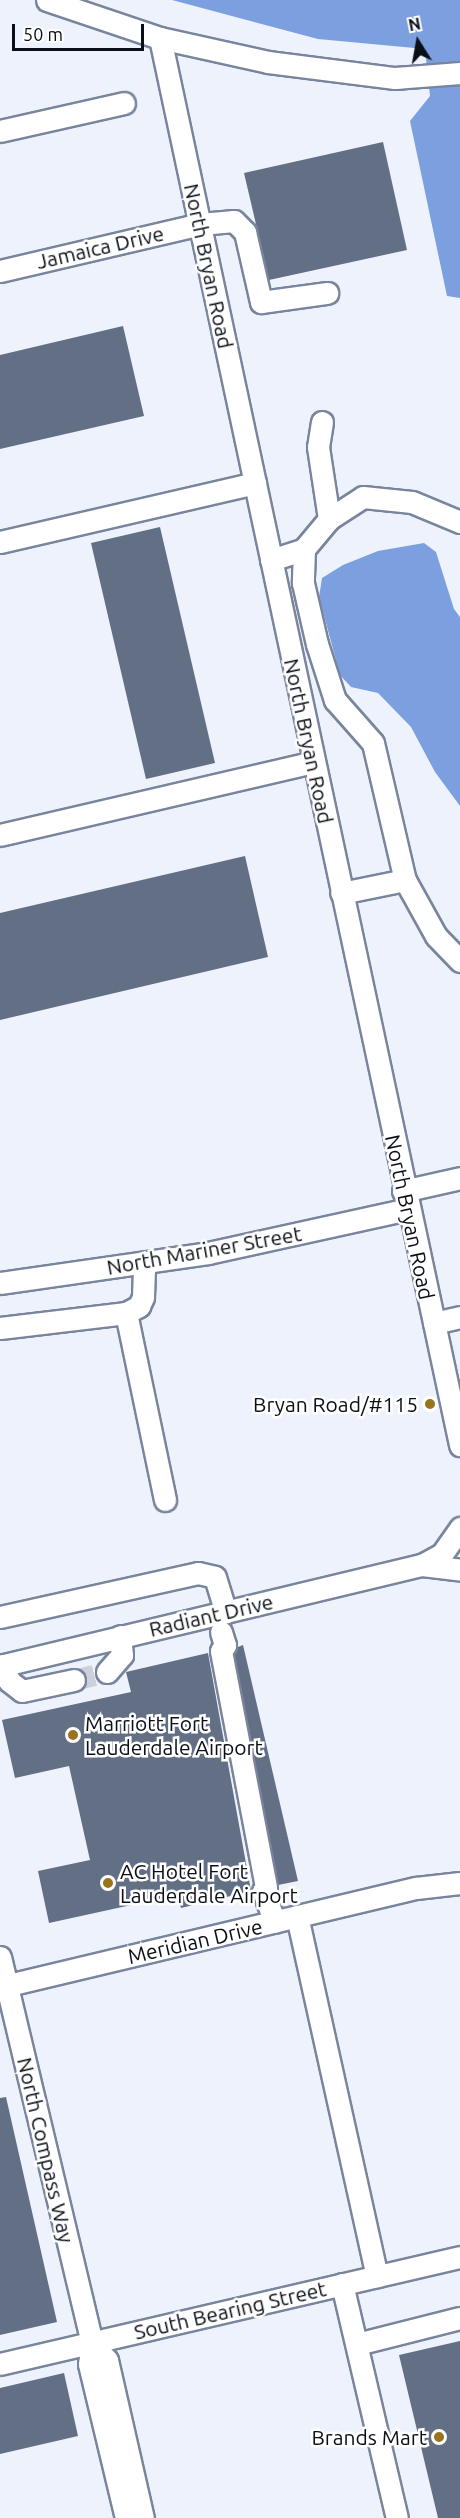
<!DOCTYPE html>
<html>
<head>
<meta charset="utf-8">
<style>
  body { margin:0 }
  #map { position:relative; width:460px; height:2518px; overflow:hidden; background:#edf2fd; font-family:Ubuntu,sans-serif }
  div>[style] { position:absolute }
  .water>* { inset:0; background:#7c9fdf }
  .building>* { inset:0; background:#636f85 }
  .minor-tunnel>* { height:21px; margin-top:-10.5px; transform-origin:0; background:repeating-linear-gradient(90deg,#cbd0da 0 21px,transparent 0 31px) }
  .roads { filter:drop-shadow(2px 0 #79859c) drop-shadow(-2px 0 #79859c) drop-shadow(0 2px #79859c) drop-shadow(0 -2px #79859c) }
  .minor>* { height:21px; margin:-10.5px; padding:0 10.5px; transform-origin:10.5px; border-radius:10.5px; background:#fff }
  .dots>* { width:16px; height:16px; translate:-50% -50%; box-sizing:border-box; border:3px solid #fff; border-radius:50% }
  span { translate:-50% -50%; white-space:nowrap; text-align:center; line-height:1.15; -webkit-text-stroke:5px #fff; paint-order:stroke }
  .street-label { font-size:21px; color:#0a0f17 }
  .poi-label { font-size:21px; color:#0a0f17 }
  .right { translate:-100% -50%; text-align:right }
  .left { translate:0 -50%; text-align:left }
  .north { position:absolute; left:388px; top:12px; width:60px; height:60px; -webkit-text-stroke:4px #fff; paint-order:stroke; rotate:349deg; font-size:16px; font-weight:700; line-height:24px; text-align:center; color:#0a0f17 }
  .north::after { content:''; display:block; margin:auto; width:21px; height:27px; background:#0a0f17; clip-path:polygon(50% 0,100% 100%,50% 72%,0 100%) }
  .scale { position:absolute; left:12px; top:24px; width:132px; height:27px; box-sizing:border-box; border:3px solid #0a0f17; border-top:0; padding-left:8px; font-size:18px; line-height:21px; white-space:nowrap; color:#0a0f17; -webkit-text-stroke:4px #fff; paint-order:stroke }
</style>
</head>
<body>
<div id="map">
  <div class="water">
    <i style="clip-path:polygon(172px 0,460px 0,460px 298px,447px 296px,410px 121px,430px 96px,425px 49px,318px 39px)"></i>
    <i style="clip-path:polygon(424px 543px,436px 552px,454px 609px,460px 617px,460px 806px,435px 772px,411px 727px,378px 693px,351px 687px,340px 675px,319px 597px,322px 578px,343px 565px,378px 551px)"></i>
  </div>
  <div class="building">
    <i style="clip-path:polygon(383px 142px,407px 250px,269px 280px,244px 173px)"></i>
    <i style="clip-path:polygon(123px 326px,144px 416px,0 449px,0 355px)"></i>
    <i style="clip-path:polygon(160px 527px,215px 763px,146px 779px,91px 543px)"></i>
    <i style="clip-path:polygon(245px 856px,268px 957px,0 1020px,0 913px)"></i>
    <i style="clip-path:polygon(243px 1645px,298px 1881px,278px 1885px,234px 1654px,238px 1647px)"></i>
    <i style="clip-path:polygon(208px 1653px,251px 1891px,181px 1908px,177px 1895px,49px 1923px,38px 1871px,90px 1860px,69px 1766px,15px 1778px,2px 1720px,131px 1692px,126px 1672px)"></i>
    <i style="clip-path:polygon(6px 2097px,57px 2322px,0 2335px,0 2098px)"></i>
    <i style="clip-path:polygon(460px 2341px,460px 2518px,438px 2518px,399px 2355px)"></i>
    <i style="clip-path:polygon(64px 2373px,78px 2436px,0 2454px,0 2388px)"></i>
  </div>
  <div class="minor-tunnel">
    <i style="left:74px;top:1680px;width:34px;rotate:-14deg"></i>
  </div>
  <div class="roads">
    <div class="minor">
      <i style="left:47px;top:0;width:119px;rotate:18.6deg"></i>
      <i style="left:160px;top:38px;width:111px;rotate:12.5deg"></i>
      <i style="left:268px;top:62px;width:128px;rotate:7.2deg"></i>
      <i style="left:395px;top:78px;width:65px;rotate:-4.4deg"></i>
      <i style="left:160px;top:38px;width:1439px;rotate:77.96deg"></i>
      <i style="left:0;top:131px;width:127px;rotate:-12.7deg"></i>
      <i style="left:0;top:271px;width:205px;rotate:-13.2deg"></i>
      <i style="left:200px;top:224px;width:34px;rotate:-5deg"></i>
      <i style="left:234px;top:221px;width:16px;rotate:45deg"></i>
      <i style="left:245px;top:232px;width:72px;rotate:77.1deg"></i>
      <i style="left:261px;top:302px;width:67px;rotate:-7.8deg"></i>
      <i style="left:322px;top:422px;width:25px;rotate:99deg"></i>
      <i style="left:318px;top:447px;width:73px;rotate:81.3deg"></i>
      <i style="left:0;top:542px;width:262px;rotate:-13deg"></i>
      <i style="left:304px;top:549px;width:34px;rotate:92deg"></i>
      <i style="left:303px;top:583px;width:63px;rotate:77.1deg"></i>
      <i style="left:317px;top:644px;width:59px;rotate:72.2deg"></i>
      <i style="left:335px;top:700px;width:57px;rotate:48.5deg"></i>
      <i style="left:373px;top:743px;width:141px;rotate:76.9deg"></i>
      <i style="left:405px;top:880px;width:65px;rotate:168.5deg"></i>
      <i style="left:271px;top:560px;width:35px;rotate:-18deg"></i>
      <i style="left:304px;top:549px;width:39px;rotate:-50deg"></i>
      <i style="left:329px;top:519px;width:40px;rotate:-32.9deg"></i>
      <i style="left:363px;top:497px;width:49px;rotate:5.8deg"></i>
      <i style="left:412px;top:502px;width:52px;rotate:22.6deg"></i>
      <i style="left:0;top:835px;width:322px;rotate:-13.1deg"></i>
      <i style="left:405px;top:880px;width:64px;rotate:61deg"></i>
      <i style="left:436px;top:936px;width:35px;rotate:46deg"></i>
      <i style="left:403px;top:1191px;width:58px;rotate:-12.8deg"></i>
      <i style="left:0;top:1283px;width:210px;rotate:-8.2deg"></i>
      <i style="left:208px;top:1253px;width:205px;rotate:-12.4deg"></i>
      <i style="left:126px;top:1313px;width:191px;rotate:78.2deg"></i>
      <i style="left:434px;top:1323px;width:27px;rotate:-13deg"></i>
      <i style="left:0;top:1328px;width:127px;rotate:-6.8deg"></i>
      <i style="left:126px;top:1313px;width:15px;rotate:-28deg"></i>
      <i style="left:139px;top:1306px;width:10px;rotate:-66deg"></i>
      <i style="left:143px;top:1297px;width:34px;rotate:-88deg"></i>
      <i style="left:422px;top:1565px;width:38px;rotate:7deg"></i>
      <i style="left:0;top:1617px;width:203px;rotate:-12.5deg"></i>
      <i style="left:198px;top:1573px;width:17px;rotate:13deg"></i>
      <i style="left:215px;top:1577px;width:37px;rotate:73deg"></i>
      <i style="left:221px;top:1632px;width:14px;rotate:73deg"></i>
      <i style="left:225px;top:1645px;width:7px;rotate:124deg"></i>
      <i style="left:221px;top:1651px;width:241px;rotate:79.2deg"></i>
      <i style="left:266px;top:1888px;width:4px;rotate:135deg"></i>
      <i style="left:263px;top:1891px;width:33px;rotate:69deg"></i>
      <i style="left:3px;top:1665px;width:17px;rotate:69deg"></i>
      <i style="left:9px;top:1681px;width:16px;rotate:38deg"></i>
      <i style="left:22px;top:1691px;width:53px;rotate:-11.9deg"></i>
      <i style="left:0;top:1666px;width:434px;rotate:-13.5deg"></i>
      <i style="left:422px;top:1565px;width:23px;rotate:-29deg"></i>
      <i style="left:442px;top:1554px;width:32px;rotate:-55deg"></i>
      <i style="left:107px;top:1672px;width:23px;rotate:-49deg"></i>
      <i style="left:122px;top:1655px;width:19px;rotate:-96deg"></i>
      <i style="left:297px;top:1916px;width:369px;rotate:77.5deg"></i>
      <i style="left:0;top:1957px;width:397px;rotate:76.6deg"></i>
      <i style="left:92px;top:2343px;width:21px;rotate:98deg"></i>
      <i style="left:89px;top:2364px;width:158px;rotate:76.5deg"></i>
      <i style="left:0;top:1987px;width:428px;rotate:-13.4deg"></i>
      <i style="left:416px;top:1888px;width:44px;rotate:-6.5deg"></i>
      <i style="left:342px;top:2284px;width:240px;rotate:76.8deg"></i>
      <i style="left:92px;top:2343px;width:23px;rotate:49deg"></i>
      <i style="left:107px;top:2360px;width:162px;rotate:77.2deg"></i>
      <i style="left:357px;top:2344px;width:106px;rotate:-14.2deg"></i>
      <i style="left:0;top:2364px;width:472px;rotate:-13.1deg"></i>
    </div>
  </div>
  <div class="dots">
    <i style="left:430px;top:1404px;background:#9a731f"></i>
    <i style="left:73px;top:1735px;background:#9a731f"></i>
    <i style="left:108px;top:1883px;background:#9a731f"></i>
    <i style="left:439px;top:2437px;background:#9a731f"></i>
  </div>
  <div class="street-label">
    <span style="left:100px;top:247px;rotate:-13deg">Jamaica Drive</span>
    <span style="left:209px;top:266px;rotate:78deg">North Bryan Road</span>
    <span style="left:309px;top:741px;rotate:78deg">North Bryan Road</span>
    <span style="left:410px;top:1217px;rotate:78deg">North Bryan Road</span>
    <span style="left:204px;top:1250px;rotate:-10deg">North Mariner Street</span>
    <span style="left:211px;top:1615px;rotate:-13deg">Radiant Drive</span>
    <span style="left:195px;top:1941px;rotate:-13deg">Meridian Drive</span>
    <span style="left:46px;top:2150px;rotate:77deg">North Compass Way</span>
    <span style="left:230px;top:2310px;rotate:-13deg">South Bearing Street</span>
  </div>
  <div class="poi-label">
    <span class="right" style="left:418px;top:1404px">Bryan Road/#115</span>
    <span class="left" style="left:85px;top:1735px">Marriott Fort<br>Lauderdale Airport</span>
    <span class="left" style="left:120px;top:1883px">AC Hotel Fort<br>Lauderdale Airport</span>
    <span class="right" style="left:427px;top:2437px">Brands Mart</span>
  </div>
  <div class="north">N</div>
  <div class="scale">50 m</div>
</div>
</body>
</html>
